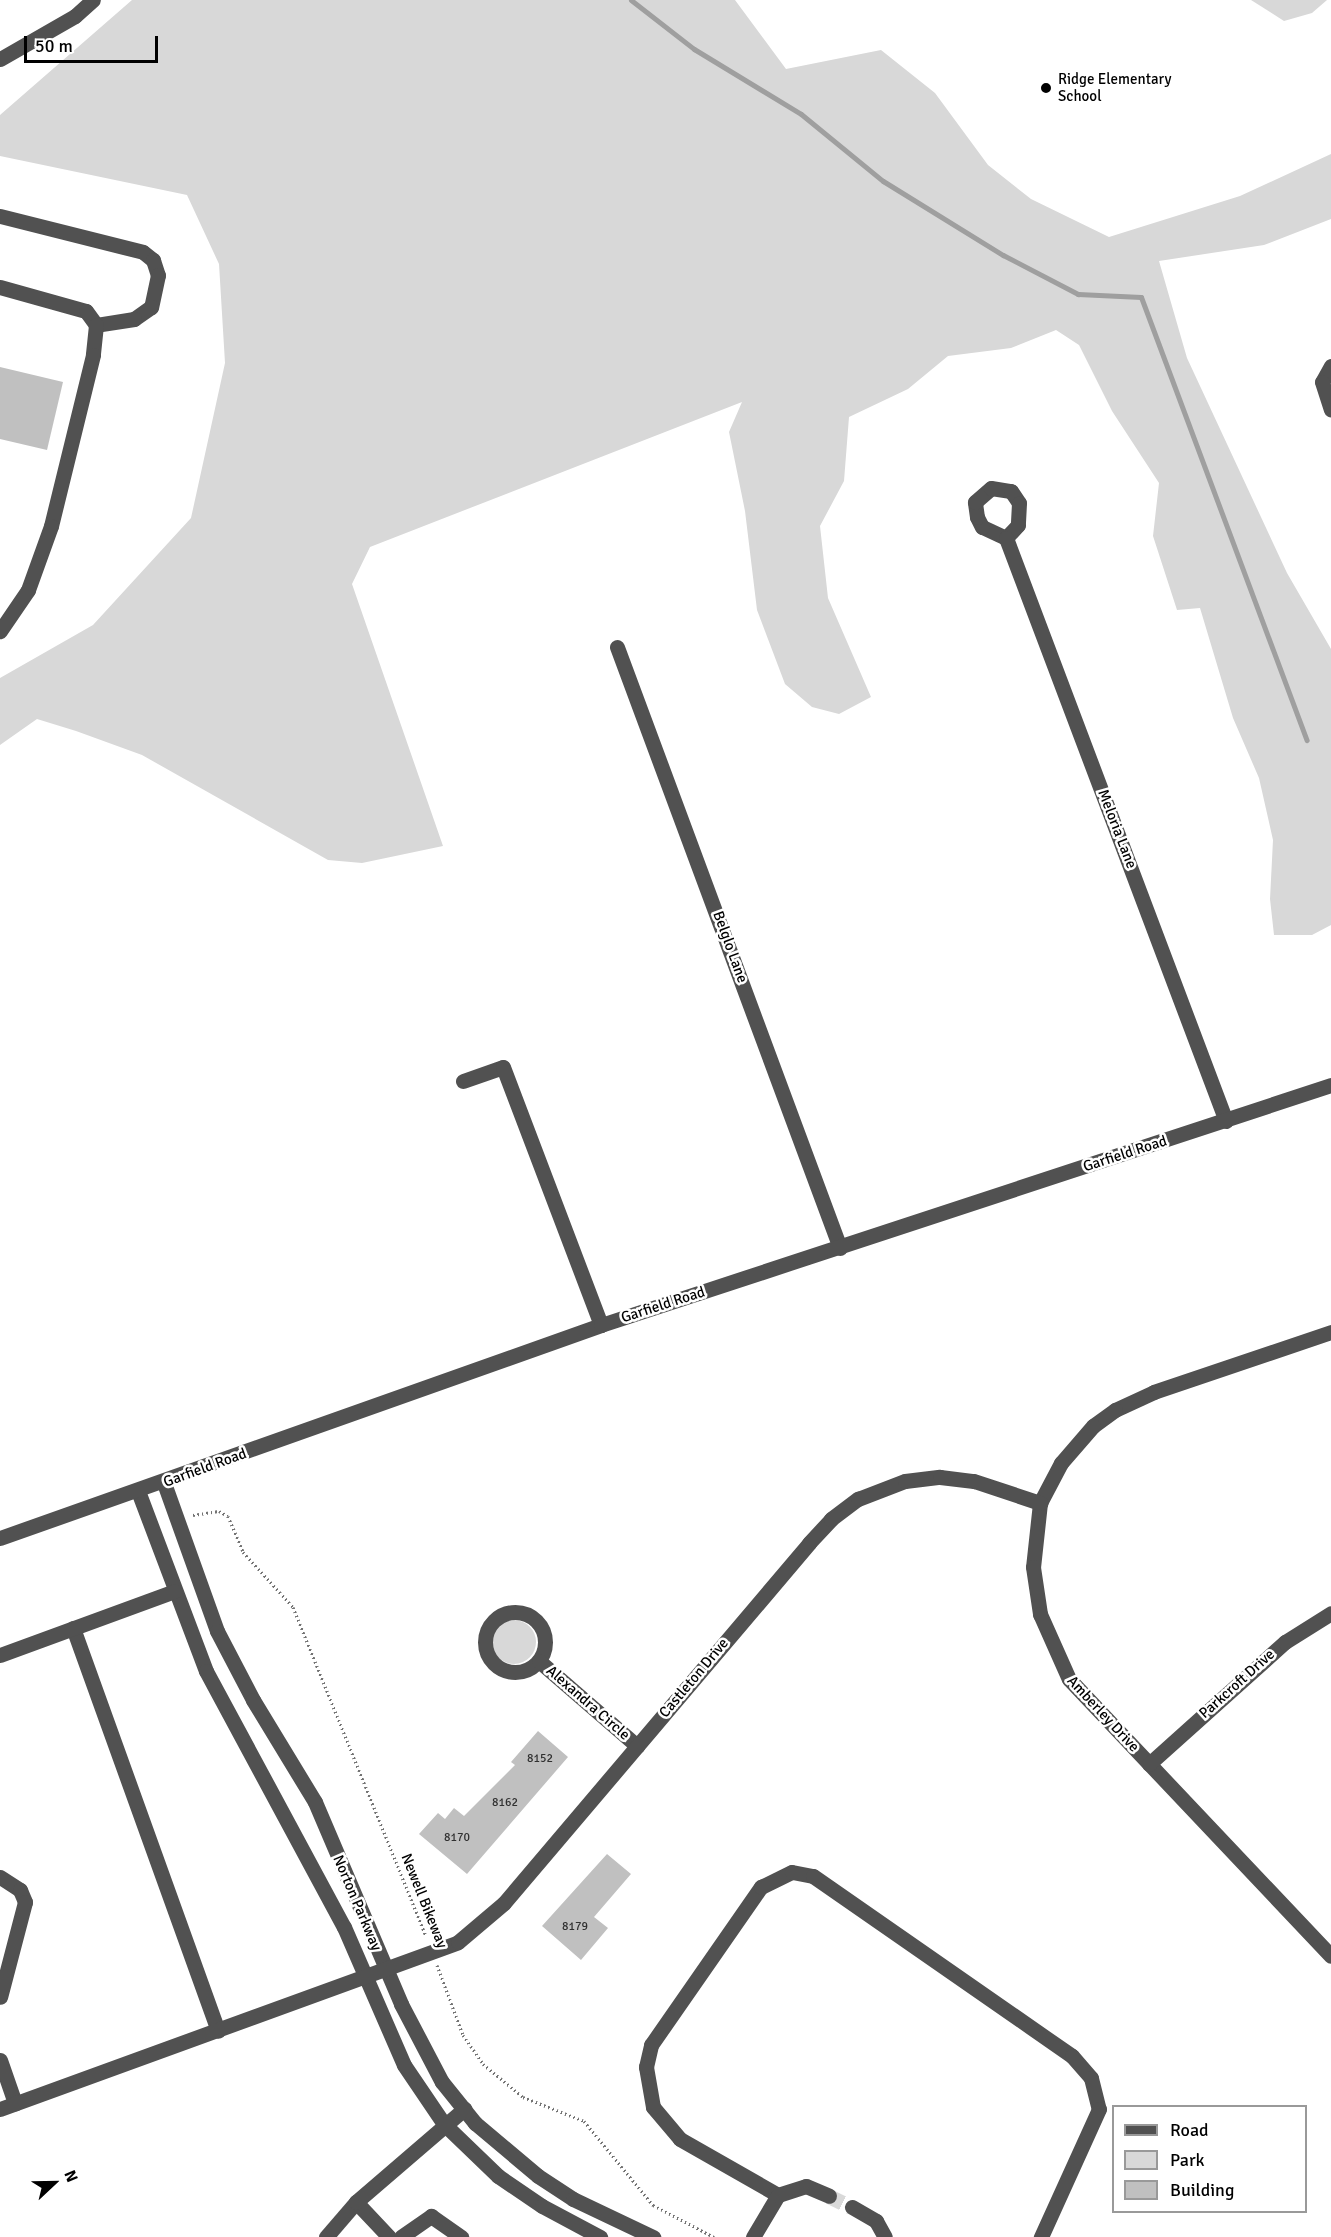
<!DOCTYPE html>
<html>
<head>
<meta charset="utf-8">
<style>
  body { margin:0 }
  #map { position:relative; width:1331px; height:2237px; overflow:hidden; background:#fff; font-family:Signika,sans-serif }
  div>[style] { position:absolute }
  .green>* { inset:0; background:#d8d8d8 }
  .round { border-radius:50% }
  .stream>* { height:5px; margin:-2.5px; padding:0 2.5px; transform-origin:2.5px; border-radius:2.5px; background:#9f9f9f }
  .building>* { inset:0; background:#c0c0c0 }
  .minor-tunnel>* { height:15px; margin-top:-7.5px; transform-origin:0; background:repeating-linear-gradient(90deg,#d9d9d9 0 15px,transparent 0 23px) }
  .path>* { height:3px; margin-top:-1.5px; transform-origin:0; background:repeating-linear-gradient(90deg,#737373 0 1.5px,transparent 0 4.5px) }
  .minor>* { height:15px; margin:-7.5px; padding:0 7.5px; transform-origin:7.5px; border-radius:7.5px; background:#515151 }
  .minor>.ring { margin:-7.5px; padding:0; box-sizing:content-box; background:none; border:15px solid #515151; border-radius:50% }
  .dots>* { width:16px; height:16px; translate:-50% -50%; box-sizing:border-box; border:3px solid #fff; border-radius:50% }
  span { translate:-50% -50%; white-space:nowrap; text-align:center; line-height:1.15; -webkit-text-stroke:5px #fff; paint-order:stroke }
  .number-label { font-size:12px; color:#303030 }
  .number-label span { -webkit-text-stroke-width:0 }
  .poi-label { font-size:15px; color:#000 }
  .left { translate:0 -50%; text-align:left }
  .street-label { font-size:15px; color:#000 }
  .legend { position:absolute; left:1112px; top:2105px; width:195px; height:108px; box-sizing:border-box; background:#fff; border:2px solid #999; margin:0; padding:8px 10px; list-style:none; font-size:18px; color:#000 }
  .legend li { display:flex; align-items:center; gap:12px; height:30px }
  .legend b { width:30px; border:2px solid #999 }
  .north { position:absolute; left:24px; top:2153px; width:60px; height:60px; -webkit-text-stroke:4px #fff; paint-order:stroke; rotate:68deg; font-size:16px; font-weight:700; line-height:24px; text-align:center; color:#000 }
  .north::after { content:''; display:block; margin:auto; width:21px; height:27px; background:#000; clip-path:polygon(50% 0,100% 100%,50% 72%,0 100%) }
  .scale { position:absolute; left:24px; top:36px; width:134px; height:27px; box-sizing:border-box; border:3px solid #000; border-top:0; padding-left:8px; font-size:18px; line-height:21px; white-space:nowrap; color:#000; -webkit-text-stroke:4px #fff; paint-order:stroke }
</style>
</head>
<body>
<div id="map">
  <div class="green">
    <i style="clip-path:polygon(132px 0,735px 0,786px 69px,881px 50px,935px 93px,988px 165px,1031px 199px,1109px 237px,1240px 196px,1331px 154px,1331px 219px,1264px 245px,1159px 261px,1187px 358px,1287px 573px,1331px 649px,1331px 925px,1312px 935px,1274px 935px,1270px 899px,1273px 840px,1259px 778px,1233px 718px,1200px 608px,1177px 610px,1153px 536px,1159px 483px,1112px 411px,1079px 345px,1056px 330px,1011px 348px,948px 356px,908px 389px,849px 417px,844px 481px,820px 526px,828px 598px,871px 697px,839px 714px,812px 707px,785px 684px,757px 610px,745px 511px,729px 432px,742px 402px,370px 547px,352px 584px,443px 846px,362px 863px,328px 860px,142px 755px,76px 731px,37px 719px,0 745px,0 678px,93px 625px,191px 518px,225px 363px,219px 264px,187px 195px,0 156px,0 115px)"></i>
    <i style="clip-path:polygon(1251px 0,1327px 0,1312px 13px,1284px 21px)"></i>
    <i class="round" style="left:492px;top:1620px;width:44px;height:44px"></i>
  </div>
  <div class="stream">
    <i style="left:631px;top:0;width:80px;rotate:37.9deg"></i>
    <i style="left:694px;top:49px;width:125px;rotate:31.3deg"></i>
    <i style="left:801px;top:114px;width:106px;rotate:39.3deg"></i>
    <i style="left:883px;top:181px;width:141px;rotate:31.7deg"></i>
    <i style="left:1003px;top:255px;width:85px;rotate:27.5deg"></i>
    <i style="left:1078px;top:294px;width:63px;rotate:2.7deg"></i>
    <i style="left:1141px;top:297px;width:473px;rotate:69.5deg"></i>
  </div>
  <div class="building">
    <i style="clip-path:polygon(0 367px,63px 382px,47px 450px,0 439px)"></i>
    <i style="clip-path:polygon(538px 1731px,568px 1757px,467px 1874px,419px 1834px,438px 1813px,445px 1819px,454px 1808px,464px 1816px,515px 1765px,511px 1762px)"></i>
    <i style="clip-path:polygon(607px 1854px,631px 1874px,594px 1917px,608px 1928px,581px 1960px,542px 1926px)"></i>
  </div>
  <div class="minor-tunnel">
    <i style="left:829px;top:2196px;width:25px;rotate:26deg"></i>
  </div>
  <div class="path">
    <i style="left:193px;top:1515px;width:26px;rotate:-9deg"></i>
    <i style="left:219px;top:1511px;width:10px;rotate:29deg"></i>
    <i style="left:228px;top:1516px;width:39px;rotate:67deg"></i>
    <i style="left:243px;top:1552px;width:74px;rotate:47.7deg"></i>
    <i style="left:293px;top:1607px;width:355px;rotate:68deg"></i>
    <i style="left:437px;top:1965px;width:75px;rotate:69.6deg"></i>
    <i style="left:463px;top:2035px;width:35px;rotate:55deg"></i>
    <i style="left:483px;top:2064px;width:52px;rotate:39.5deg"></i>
    <i style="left:523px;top:2097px;width:66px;rotate:21.5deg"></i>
    <i style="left:584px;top:2121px;width:109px;rotate:50.6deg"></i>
    <i style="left:653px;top:2205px;width:69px;rotate:27.7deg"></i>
  </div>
  <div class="minor">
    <i style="left:0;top:59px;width:86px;rotate:-29.8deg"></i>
    <i style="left:75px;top:16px;width:24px;rotate:-42deg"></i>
    <i style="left:0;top:216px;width:147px;rotate:14.1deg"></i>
    <i style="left:143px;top:252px;width:13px;rotate:39deg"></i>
    <i style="left:153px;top:260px;width:16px;rotate:72deg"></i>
    <i style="left:158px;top:275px;width:33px;rotate:102deg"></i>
    <i style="left:151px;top:307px;width:21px;rotate:145deg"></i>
    <i style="left:134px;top:319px;width:38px;rotate:171deg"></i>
    <i style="left:0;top:287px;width:89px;rotate:15.6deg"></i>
    <i style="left:86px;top:311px;width:17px;rotate:54deg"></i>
    <i style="left:96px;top:325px;width:30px;rotate:96deg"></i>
    <i style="left:93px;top:355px;width:176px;rotate:103.8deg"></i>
    <i style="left:51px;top:526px;width:68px;rotate:109.8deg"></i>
    <i style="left:28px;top:590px;width:50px;rotate:124.3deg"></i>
    <i style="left:1331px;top:366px;width:18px;rotate:119deg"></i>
    <i style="left:1322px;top:382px;width:29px;rotate:72deg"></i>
    <i style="left:1006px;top:538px;width:26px;rotate:-155deg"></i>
    <i style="left:982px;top:527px;width:11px;rotate:-117deg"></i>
    <i style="left:977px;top:517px;width:15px;rotate:-98deg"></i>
    <i style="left:975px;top:502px;width:21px;rotate:-41deg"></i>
    <i style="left:991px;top:488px;width:20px;rotate:9deg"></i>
    <i style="left:1011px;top:491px;width:14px;rotate:56deg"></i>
    <i style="left:1019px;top:503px;width:22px;rotate:93deg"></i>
    <i style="left:1018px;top:525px;width:18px;rotate:133deg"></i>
    <i style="left:1006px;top:538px;width:623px;rotate:69.33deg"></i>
    <i style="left:617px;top:647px;width:641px;rotate:69.64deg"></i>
    <i style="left:463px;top:1081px;width:42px;rotate:-19.3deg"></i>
    <i style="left:503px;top:1067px;width:276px;rotate:69.2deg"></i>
    <i style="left:1331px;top:1332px;width:187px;rotate:161.3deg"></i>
    <i style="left:1154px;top:1392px;width:43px;rotate:155.2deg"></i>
    <i style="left:1115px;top:1410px;width:27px;rotate:144deg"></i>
    <i style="left:1093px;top:1426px;width:49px;rotate:130.9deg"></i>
    <i style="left:1061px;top:1463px;width:45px;rotate:117.7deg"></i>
    <i style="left:1040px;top:1503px;width:64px;rotate:96.2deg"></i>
    <i style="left:1033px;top:1567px;width:48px;rotate:81.5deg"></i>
    <i style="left:1040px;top:1614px;width:71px;rotate:66deg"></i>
    <i style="left:1069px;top:1679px;width:381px;rotate:46.6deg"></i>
    <i style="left:164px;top:1483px;width:157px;rotate:70.3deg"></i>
    <i style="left:217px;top:1631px;width:78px;rotate:62.4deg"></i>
    <i style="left:253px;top:1700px;width:119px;rotate:58.7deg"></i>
    <i style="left:315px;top:1802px;width:220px;rotate:66.9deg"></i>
    <i style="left:401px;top:2004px;width:88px;rotate:62.3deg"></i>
    <i style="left:442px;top:2082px;width:53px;rotate:51.2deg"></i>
    <i style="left:475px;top:2123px;width:82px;rotate:40.1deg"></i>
    <i style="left:538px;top:2176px;width:42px;rotate:33.3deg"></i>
    <i style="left:573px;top:2199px;width:89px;rotate:25.4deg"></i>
    <i style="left:138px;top:1491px;width:192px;rotate:69.3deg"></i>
    <i style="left:206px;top:1671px;width:291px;rotate:61.7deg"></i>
    <i style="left:344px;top:1927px;width:150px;rotate:66.5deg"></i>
    <i style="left:404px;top:2065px;width:71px;rotate:55.9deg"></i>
    <i style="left:444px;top:2124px;width:75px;rotate:43.9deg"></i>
    <i style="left:498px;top:2176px;width:53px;rotate:34.3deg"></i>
    <i style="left:542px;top:2206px;width:66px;rotate:28.1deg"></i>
    <i style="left:0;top:1538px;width:638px;rotate:-19.51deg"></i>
    <i style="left:601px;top:1325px;width:768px;rotate:-18.2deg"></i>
    <i class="ring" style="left:485px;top:1612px;width:45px;height:45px"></i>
    <i style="left:73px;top:1628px;width:428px;rotate:70.2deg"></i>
    <i style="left:0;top:1655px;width:186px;rotate:-20.1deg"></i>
    <i style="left:539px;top:1661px;width:130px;rotate:40.9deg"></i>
    <i style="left:1149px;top:1764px;width:183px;rotate:-41.9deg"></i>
    <i style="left:1285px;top:1642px;width:54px;rotate:-32.2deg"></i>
    <i style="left:0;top:1877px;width:24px;rotate:33deg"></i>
    <i style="left:20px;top:1890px;width:13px;rotate:67deg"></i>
    <i style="left:25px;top:1902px;width:98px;rotate:104.7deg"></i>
    <i style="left:0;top:2060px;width:46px;rotate:70.8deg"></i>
    <i style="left:0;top:2109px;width:487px;rotate:-20deg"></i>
    <i style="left:458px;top:1942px;width:60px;rotate:-40.3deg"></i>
    <i style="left:504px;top:1903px;width:472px;rotate:-49.7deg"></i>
    <i style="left:809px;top:1543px;width:33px;rotate:-47deg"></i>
    <i style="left:831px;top:1519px;width:34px;rotate:-37deg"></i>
    <i style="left:858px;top:1499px;width:50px;rotate:-21deg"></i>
    <i style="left:905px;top:1481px;width:35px;rotate:-7deg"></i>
    <i style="left:940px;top:1477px;width:34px;rotate:7deg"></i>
    <i style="left:974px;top:1481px;width:70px;rotate:18.4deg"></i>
    <i style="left:778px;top:2195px;width:113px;rotate:-150.3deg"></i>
    <i style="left:680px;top:2139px;width:42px;rotate:-130.2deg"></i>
    <i style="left:653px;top:2107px;width:41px;rotate:-99.9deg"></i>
    <i style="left:646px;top:2067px;width:23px;rotate:-77deg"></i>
    <i style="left:651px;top:2045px;width:193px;rotate:-55.2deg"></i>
    <i style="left:761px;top:1887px;width:34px;rotate:-26deg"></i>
    <i style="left:792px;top:1872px;width:21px;rotate:11deg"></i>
    <i style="left:813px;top:1876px;width:315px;rotate:34.8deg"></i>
    <i style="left:1072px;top:2056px;width:29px;rotate:49deg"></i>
    <i style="left:1091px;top:2078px;width:32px;rotate:76deg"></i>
    <i style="left:1099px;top:2109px;width:141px;rotate:114.4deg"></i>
    <i style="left:356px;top:2202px;width:48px;rotate:46.7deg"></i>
    <i style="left:852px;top:2207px;width:28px;rotate:30deg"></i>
    <i style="left:876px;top:2221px;width:18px;rotate:61deg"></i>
    <i style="left:326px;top:2237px;width:46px;rotate:-49.4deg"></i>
    <i style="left:356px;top:2202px;width:143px;rotate:-40.7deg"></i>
    <i style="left:401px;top:2237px;width:37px;rotate:-35deg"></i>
    <i style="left:431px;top:2216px;width:37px;rotate:35deg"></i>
    <i style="left:753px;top:2237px;width:49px;rotate:-59.2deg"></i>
    <i style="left:778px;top:2195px;width:29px;rotate:-18deg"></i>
    <i style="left:806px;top:2186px;width:25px;rotate:23deg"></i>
  </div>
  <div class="dots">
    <i style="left:1046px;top:88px;background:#000"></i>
  </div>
  <div class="number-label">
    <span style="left:540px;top:1759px">8152</span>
    <span style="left:505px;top:1803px">8162</span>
    <span style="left:457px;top:1838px">8170</span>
    <span style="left:575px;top:1927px">8179</span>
  </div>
  <div class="poi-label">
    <span class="left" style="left:1058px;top:88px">Ridge Elementary<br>School</span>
  </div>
  <div class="street-label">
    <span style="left:1117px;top:829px;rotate:69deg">Meloria Lane</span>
    <span style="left:730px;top:947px;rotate:70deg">Belglo Lane</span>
    <span style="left:1125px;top:1154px;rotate:-18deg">Garfield Road</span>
    <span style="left:663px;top:1305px;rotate:-18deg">Garfield Road</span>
    <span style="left:205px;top:1468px;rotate:-20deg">Garfield Road</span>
    <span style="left:694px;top:1678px;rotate:-50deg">Castleton Drive</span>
    <span style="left:1237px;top:1684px;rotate:-42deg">Parkcroft Drive</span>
    <span style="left:588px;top:1703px;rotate:41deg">Alexandra Circle</span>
    <span style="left:1103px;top:1714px;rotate:47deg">Amberley Drive</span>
    <span style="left:424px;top:1901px;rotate:68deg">Newell Bikeway</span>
    <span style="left:357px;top:1903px;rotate:67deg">Norton Parkway</span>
  </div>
  <ul class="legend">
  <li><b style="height:8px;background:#515151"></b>Road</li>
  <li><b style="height:16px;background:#d8d8d8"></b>Park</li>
  <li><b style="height:16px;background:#c0c0c0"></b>Building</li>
  </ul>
  <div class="north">N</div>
  <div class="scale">50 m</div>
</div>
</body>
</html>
